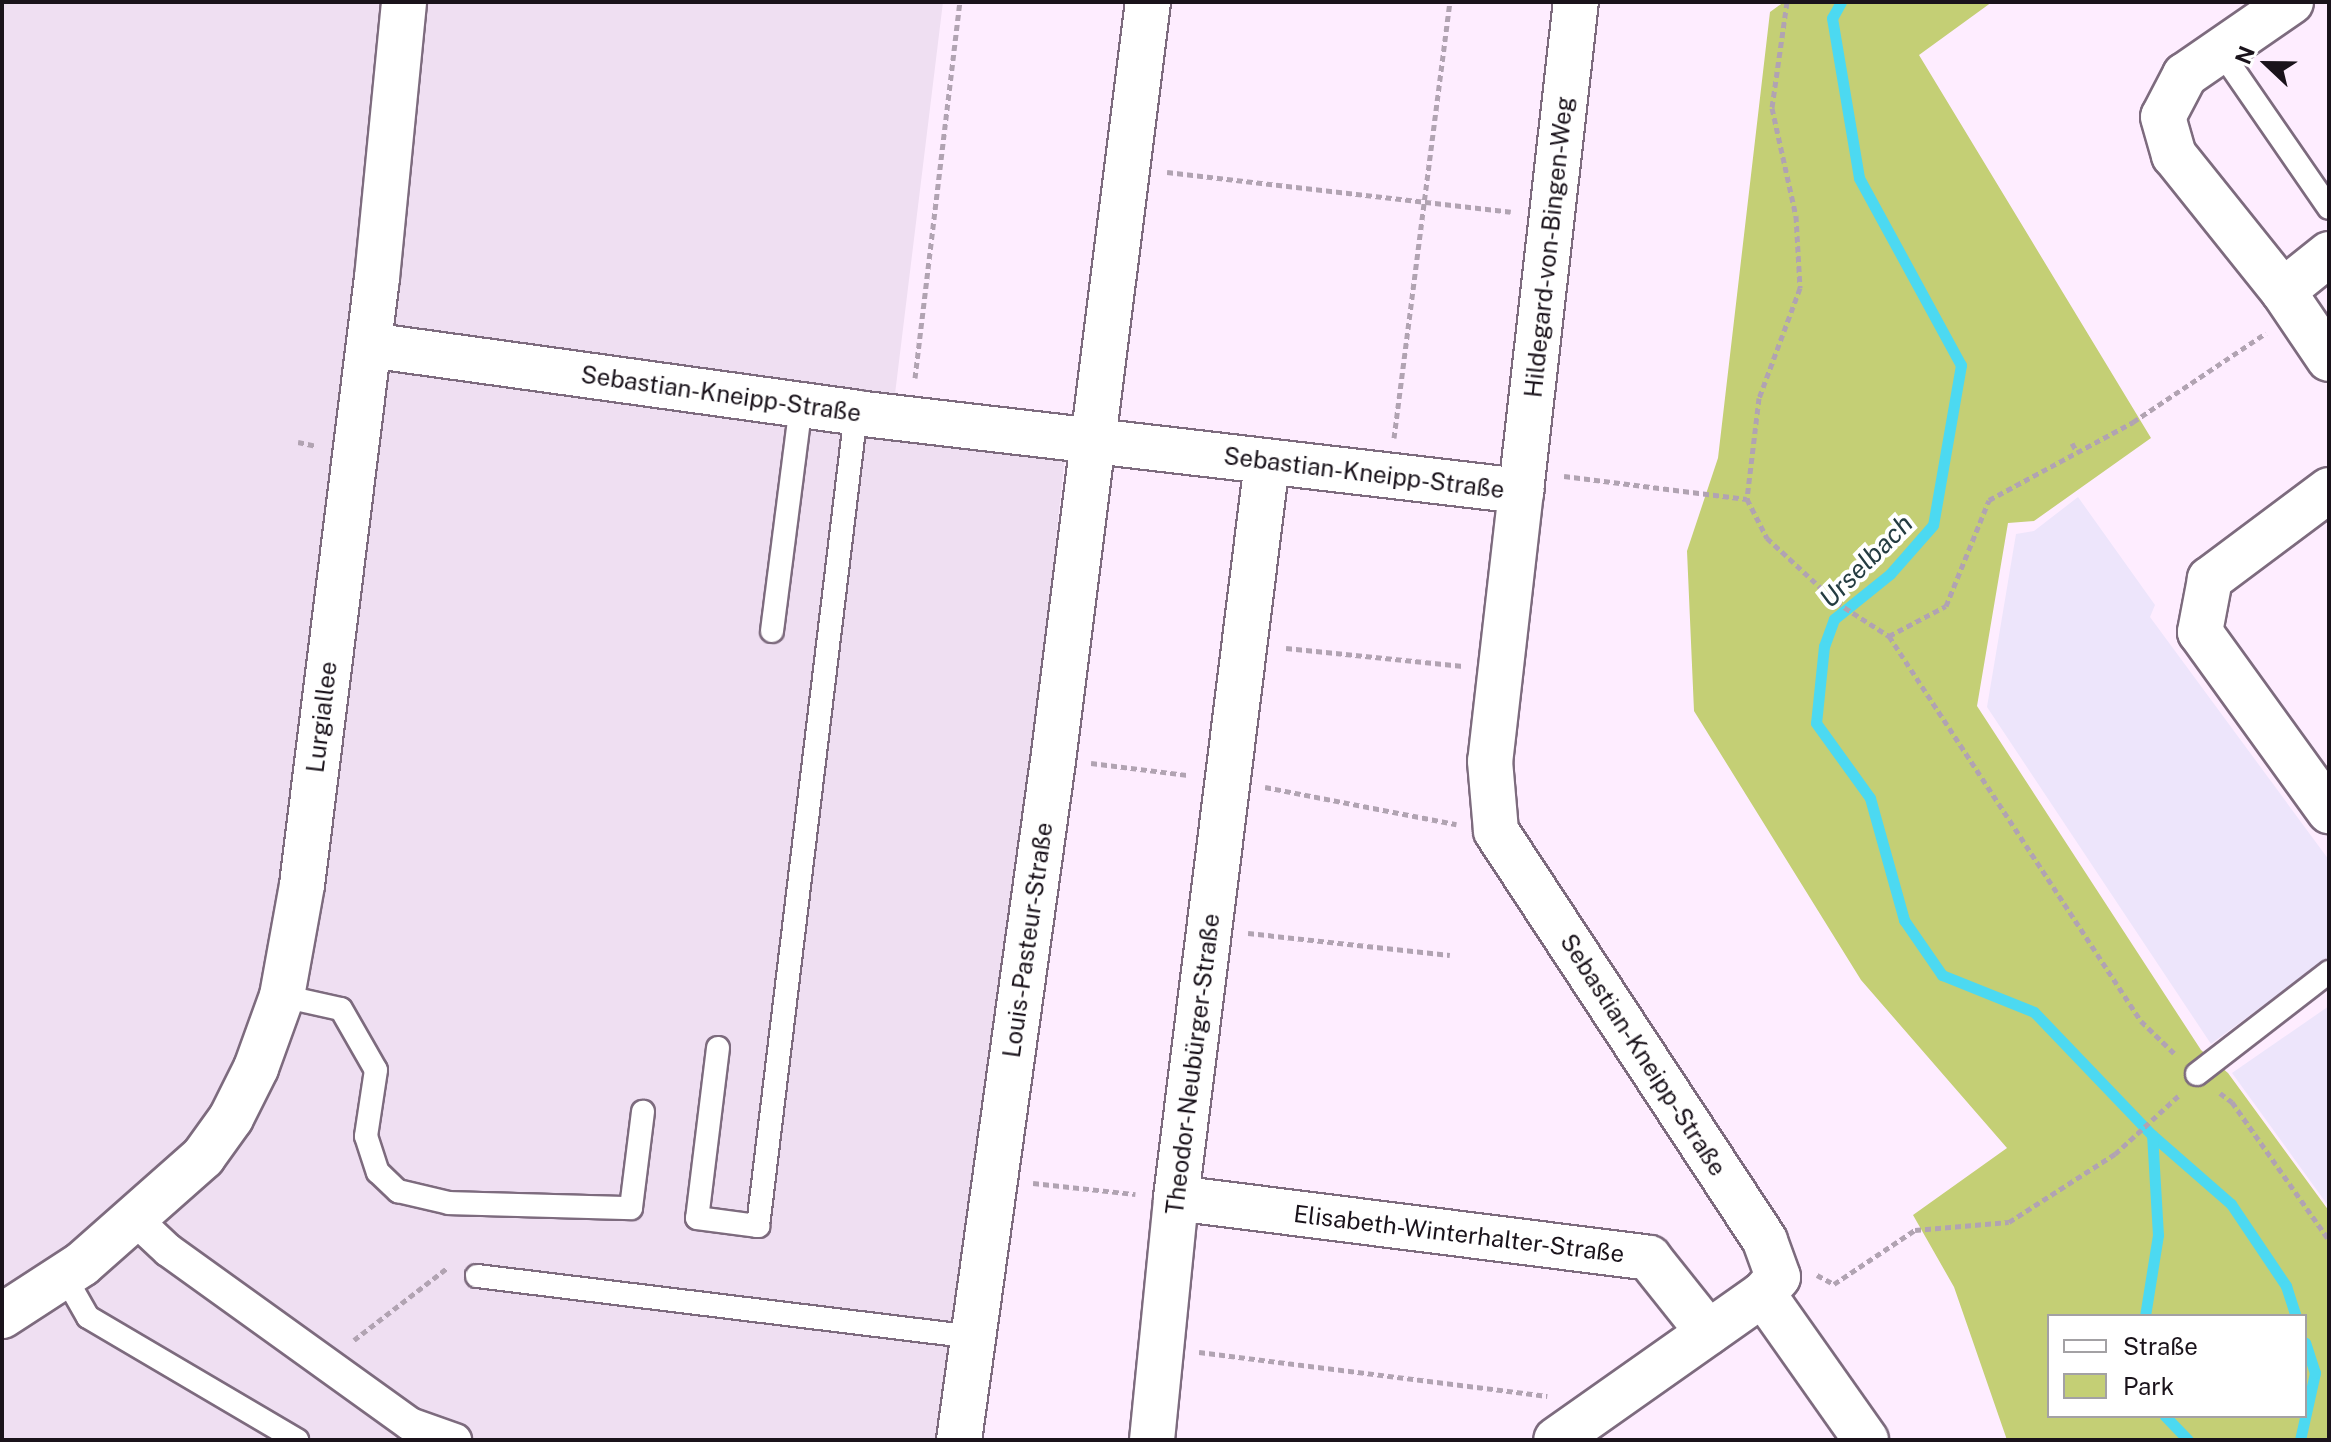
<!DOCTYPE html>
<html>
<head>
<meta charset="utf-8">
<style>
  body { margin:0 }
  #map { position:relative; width:2331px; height:1442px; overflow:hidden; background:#feedff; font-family:"Public Sans",sans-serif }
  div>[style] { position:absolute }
  .commercial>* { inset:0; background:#efdff2 }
  .education>* { inset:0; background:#ede5fb }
  .green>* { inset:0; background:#c4cf75 }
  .stream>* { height:11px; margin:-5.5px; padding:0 5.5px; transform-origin:5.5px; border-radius:5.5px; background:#4cd9f1 }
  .path>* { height:5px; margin-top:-2.5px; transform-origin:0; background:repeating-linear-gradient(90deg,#b1a3b2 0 6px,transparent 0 10px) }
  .roads { filter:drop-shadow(2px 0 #7d6b7e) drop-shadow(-2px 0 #7d6b7e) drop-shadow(0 2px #7d6b7e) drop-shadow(0 -2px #7d6b7e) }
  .service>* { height:22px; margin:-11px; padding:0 11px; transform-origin:11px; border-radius:11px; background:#fff }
  .pedestrian>* { height:32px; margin:-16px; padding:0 16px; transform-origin:16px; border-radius:16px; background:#fff }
  .minor>* { height:44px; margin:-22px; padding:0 22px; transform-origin:22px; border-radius:22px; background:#fff }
  .tertiary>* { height:44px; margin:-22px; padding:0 22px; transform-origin:22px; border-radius:22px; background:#fff }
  span { translate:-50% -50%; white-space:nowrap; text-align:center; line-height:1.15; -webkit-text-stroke:8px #fff; paint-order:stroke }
  .street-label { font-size:24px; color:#1a131b }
  .water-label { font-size:26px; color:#243c41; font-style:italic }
  .frame { position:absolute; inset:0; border:4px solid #1a131b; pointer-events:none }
  .legend { position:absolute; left:2047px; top:1314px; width:260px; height:104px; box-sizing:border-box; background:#fff; border:2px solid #a3a1a4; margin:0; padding:10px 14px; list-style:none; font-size:24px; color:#1a131b }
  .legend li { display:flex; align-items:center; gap:16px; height:40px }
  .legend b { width:40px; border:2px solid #a3a1a4 }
  .north { position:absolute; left:2227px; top:24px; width:80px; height:80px; -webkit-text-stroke:6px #fff; paint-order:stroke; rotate:292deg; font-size:22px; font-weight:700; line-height:32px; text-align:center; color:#1a131b }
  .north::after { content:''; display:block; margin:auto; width:28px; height:36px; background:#1a131b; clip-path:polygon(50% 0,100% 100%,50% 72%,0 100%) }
</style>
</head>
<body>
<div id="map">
  <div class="commercial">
    <i style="clip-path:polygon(2px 2px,943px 2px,890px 435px,1065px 456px,970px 1334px,963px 1440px,2px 1440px)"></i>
  </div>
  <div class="education">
    <i style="clip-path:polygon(2078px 497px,2155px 605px,2150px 617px,2329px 860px,2329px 957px,2211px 1044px,1987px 707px,2016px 534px,2034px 531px)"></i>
    <i style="clip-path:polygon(2329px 1006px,2329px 1207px,2232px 1073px)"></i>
  </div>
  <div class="green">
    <i style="clip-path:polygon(evenodd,1784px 2px,1992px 2px,1919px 55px,2151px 438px,2034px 521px,2008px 523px,1977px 706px,2201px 1050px,2228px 1073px,2329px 1211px,2329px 1440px,2007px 1440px,1954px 1287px,1913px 1215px,2007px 1148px,1861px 980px,1694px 711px,1687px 551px,1718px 458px,1770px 12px,1784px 2px,2049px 1316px,2305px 1316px,2305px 1416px,2049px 1416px,2049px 1316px)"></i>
  </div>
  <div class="stream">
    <i style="left:1841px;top:2px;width:18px;rotate:119deg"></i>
    <i style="left:1832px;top:18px;width:162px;rotate:80.4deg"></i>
    <i style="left:1859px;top:178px;width:213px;rotate:61.4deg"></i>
    <i style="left:1961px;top:365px;width:162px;rotate:99.9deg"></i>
    <i style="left:1933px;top:525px;width:65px;rotate:131.3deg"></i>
    <i style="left:1890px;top:574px;width:72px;rotate:141.2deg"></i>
    <i style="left:1834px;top:619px;width:29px;rotate:110deg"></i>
    <i style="left:1824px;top:646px;width:77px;rotate:95.9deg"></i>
    <i style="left:1816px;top:723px;width:92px;rotate:54.2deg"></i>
    <i style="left:1870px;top:798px;width:127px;rotate:74.4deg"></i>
    <i style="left:1904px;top:920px;width:67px;rotate:55.4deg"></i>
    <i style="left:1942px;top:975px;width:99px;rotate:21.9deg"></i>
    <i style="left:2034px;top:1012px;width:170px;rotate:46.2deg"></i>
    <i style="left:2152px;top:1135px;width:105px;rotate:41.1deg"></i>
    <i style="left:2231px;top:1204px;width:99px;rotate:56.1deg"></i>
    <i style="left:2286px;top:1286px;width:32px;rotate:72deg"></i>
    <i style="left:2145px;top:1316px;width:82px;rotate:-80.9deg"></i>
    <i style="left:2158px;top:1235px;width:100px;rotate:-93.4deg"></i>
    <i style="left:2165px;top:1416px;width:33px;rotate:46deg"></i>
    <i style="left:2300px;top:1440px;width:69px;rotate:-77.4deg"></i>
    <i style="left:2315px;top:1373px;width:32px;rotate:-108deg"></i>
  </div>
  <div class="path">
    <i style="left:1787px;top:2px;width:107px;rotate:98.1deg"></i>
    <i style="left:1772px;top:108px;width:111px;rotate:77.5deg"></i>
    <i style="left:1796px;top:216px;width:72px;rotate:86.8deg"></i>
    <i style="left:1800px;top:288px;width:117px;rotate:110.4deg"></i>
    <i style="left:1759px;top:398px;width:102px;rotate:96.8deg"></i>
    <i style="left:1747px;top:499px;width:44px;rotate:62.9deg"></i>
    <i style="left:1767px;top:538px;width:94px;rotate:42.8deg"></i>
    <i style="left:1836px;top:602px;width:63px;rotate:32.7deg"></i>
    <i style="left:1889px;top:636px;width:460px;rotate:56.8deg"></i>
    <i style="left:2141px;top:1021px;width:49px;rotate:44.2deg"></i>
    <i style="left:1167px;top:172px;width:346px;rotate:6.6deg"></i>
    <i style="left:915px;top:378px;width:379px;rotate:-83.2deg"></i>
    <i style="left:1394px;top:438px;width:440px;rotate:-82.7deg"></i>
    <i style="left:298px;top:442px;width:19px;rotate:12deg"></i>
    <i style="left:2072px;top:443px;width:10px;rotate:61deg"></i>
    <i style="left:1564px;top:476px;width:184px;rotate:7.2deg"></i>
    <i style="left:1889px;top:636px;width:64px;rotate:-27.8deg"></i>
    <i style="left:1946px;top:606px;width:114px;rotate:-67.9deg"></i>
    <i style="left:1989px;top:500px;width:164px;rotate:-28.4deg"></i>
    <i style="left:2133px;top:422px;width:160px;rotate:-33.8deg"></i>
    <i style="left:1286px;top:648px;width:178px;rotate:5.8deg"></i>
    <i style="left:1091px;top:763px;width:98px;rotate:7.1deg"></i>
    <i style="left:1265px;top:787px;width:195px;rotate:11deg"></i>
    <i style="left:1248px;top:933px;width:203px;rotate:6.2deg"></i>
    <i style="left:2220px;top:1093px;width:15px;rotate:37deg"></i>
    <i style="left:2232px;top:1102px;width:169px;rotate:54.9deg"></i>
    <i style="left:1033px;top:1183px;width:103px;rotate:6.2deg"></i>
    <i style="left:1817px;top:1275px;width:19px;rotate:28deg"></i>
    <i style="left:1834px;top:1284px;width:97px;rotate:-33.7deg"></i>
    <i style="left:1915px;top:1230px;width:94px;rotate:-4.9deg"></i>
    <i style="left:2009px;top:1222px;width:126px;rotate:-32.7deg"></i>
    <i style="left:2115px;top:1154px;width:86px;rotate:-42.6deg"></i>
    <i style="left:354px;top:1340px;width:118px;rotate:-37.7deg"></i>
    <i style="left:1199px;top:1352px;width:351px;rotate:7.2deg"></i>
  </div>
  <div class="roads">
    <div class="service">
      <i style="left:2222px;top:53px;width:188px;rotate:55.4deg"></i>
      <i style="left:772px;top:631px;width:228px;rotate:-82.7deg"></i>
      <i style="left:282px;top:996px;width:60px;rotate:12.4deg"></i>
      <i style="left:341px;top:1009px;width:70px;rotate:60.2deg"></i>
      <i style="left:376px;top:1070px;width:67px;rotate:98.6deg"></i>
      <i style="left:366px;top:1136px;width:38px;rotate:72deg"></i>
      <i style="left:378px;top:1172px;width:28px;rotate:44deg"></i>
      <i style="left:398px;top:1191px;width:52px;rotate:13.2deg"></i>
      <i style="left:449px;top:1203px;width:182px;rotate:1.6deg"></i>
      <i style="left:631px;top:1208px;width:97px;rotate:-82.9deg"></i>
      <i style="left:718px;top:1048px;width:171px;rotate:97deg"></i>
      <i style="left:697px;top:1218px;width:62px;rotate:7.5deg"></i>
      <i style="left:758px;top:1226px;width:819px;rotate:-83.13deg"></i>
      <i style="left:2197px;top:1074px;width:167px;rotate:-37.7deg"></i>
      <i style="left:64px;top:1275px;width:48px;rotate:60.3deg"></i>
      <i style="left:88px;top:1317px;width:243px;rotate:30.5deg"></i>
      <i style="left:477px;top:1276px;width:498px;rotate:7deg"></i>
    </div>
    <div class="pedestrian">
      <i style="left:136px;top:1220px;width:44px;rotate:43.2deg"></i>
      <i style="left:168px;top:1250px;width:298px;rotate:35.7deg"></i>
      <i style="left:410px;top:1424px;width:48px;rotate:19.6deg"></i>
    </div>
    <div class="minor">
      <i style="left:2291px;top:2px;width:129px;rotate:145.4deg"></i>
      <i style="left:2185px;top:75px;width:47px;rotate:117.6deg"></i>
      <i style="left:2163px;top:117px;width:40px;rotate:74deg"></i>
      <i style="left:2174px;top:155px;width:174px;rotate:51.3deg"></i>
      <i style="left:2283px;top:291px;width:82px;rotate:55.9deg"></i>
      <i style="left:2283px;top:291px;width:59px;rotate:-38.8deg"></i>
      <i style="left:369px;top:345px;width:492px;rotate:7.9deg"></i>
      <i style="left:856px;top:413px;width:670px;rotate:6.69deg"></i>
      <i style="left:1521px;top:491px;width:272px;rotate:96.5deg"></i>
      <i style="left:1490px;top:761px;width:70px;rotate:85.1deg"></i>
      <i style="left:1496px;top:831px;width:490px;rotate:56.7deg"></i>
      <i style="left:1765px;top:1241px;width:38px;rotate:70deg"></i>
      <i style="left:1778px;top:1277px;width:23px;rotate:131deg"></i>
      <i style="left:1763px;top:1294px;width:253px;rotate:144.8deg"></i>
      <i style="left:2329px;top:490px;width:149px;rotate:143.2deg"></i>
      <i style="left:2210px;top:579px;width:54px;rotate:100.7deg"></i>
      <i style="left:2200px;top:632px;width:221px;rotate:54.2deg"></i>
      <i style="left:1521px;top:491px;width:492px;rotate:-83.6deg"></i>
      <i style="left:1176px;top:1198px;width:477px;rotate:7.2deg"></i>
      <i style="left:1649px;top:1258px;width:95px;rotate:51.4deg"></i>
      <i style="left:1763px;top:1294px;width:179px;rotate:54.8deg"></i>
      <i style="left:959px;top:1440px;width:685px;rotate:-82.12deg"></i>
      <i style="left:1053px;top:761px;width:765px;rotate:-82.87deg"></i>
      <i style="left:1152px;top:1440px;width:243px;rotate:-84.3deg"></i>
      <i style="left:1176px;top:1198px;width:742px;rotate:-82.95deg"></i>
    </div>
    <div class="tertiary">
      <i style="left:2px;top:1316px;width:95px;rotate:-33deg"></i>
      <i style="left:82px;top:1264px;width:162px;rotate:-41.5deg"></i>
      <i style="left:203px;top:1157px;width:48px;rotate:-54.3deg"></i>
      <i style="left:231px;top:1118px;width:56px;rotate:-63.4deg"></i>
      <i style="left:256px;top:1068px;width:77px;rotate:-70.1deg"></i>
      <i style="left:282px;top:996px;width:113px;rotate:-79.8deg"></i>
      <i style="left:302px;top:885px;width:612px;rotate:-82.96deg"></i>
      <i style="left:377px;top:278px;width:277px;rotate:-84.4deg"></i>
    </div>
  </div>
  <div class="street-label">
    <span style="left:1549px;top:247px;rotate:-84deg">Hildegard-von-Bingen-Weg</span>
    <span style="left:721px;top:394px;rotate:8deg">Sebastian-Kneipp-Straße</span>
    <span style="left:1364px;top:473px;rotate:7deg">Sebastian-Kneipp-Straße</span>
    <span style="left:322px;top:717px;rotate:-83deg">Lurgiallee</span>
    <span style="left:1028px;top:940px;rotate:-82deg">Louis-Pasteur-Straße</span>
    <span style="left:1643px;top:1055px;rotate:57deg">Sebastian-Kneipp-Straße</span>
    <span style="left:1193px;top:1064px;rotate:-83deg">Theodor-Neubürger-Straße</span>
    <span style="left:1459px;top:1234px;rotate:7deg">Elisabeth-Winterhalter-Straße</span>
  </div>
  <div class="water-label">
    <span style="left:1866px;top:561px;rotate:-45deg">Urselbach</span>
  </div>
  <div class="frame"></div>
  <ul class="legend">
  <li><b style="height:10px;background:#fff"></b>Straße</li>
  <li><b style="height:22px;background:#c4cf75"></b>Park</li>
  </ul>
  <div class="north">N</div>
</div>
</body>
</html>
